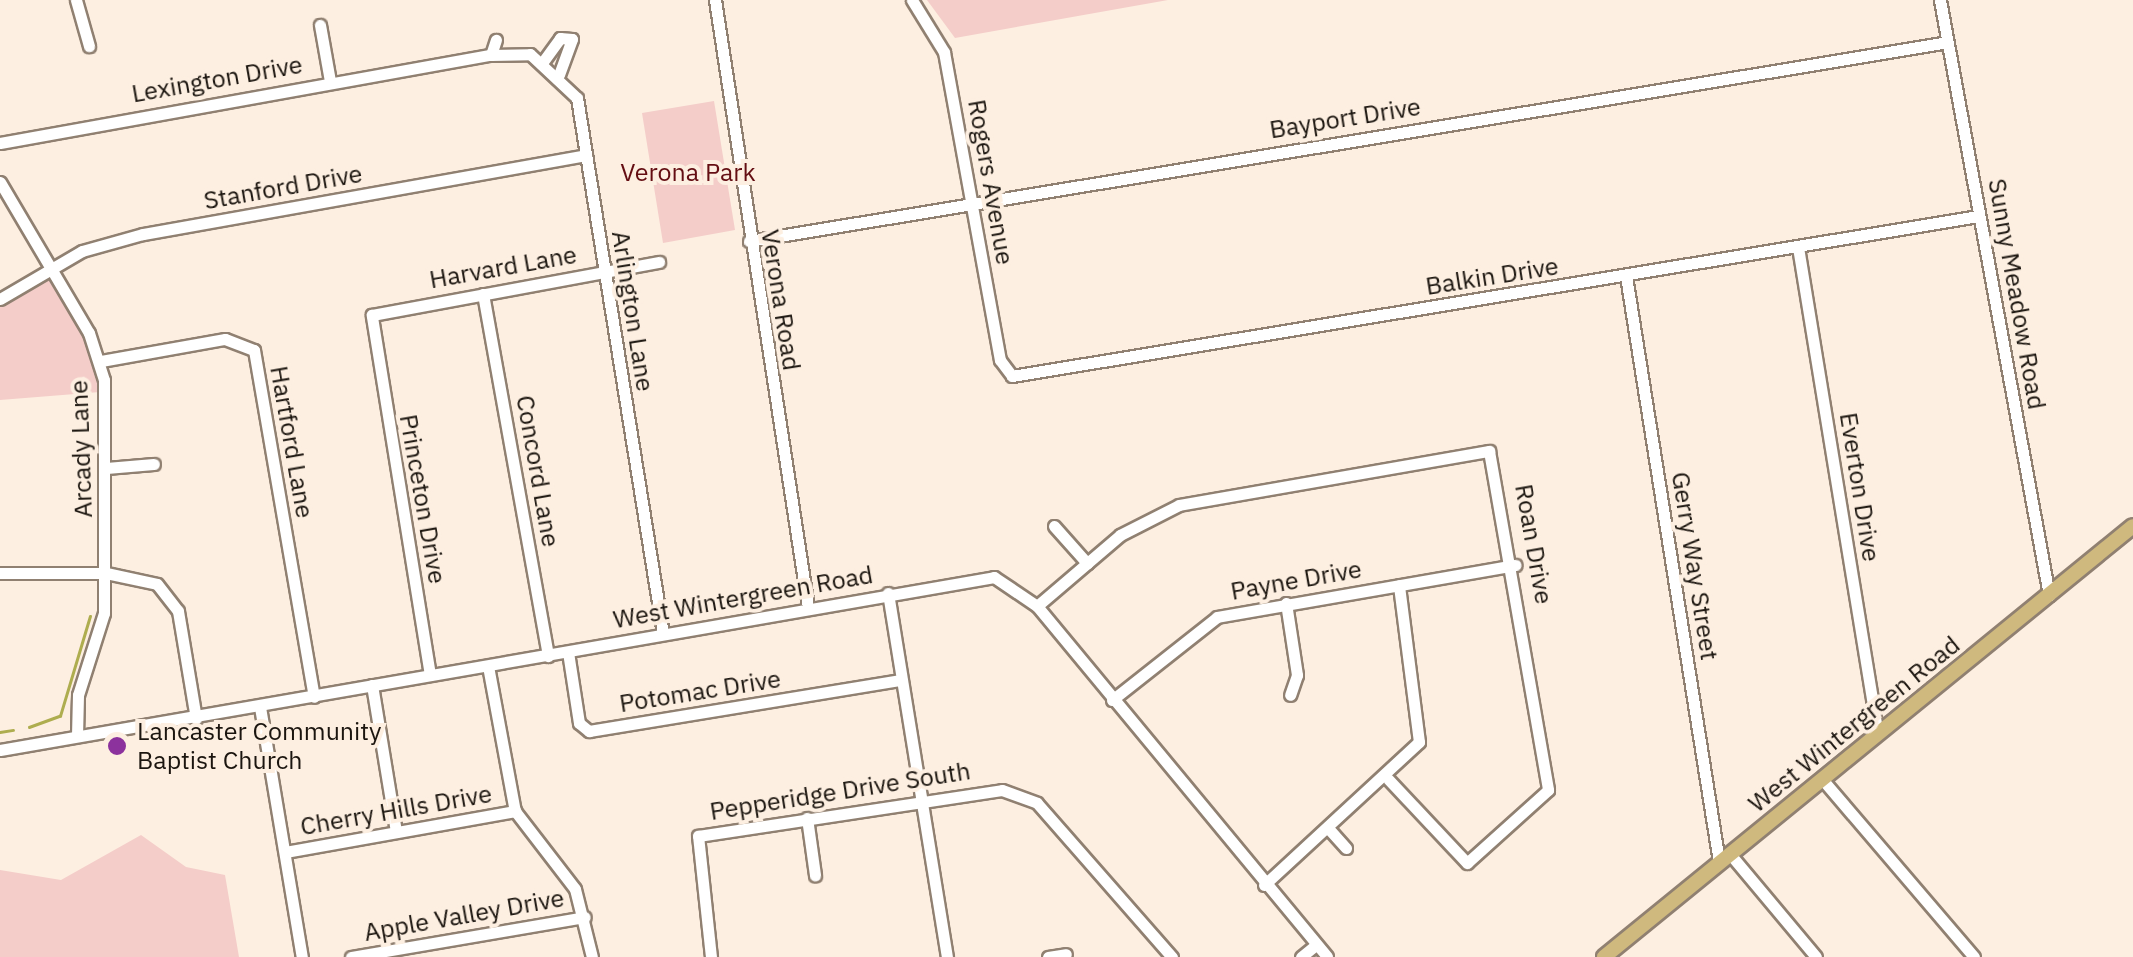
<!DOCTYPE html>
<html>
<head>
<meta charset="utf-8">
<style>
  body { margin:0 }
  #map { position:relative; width:2133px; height:957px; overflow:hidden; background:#fdefe1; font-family:"IBM Plex Sans",sans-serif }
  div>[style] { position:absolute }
  .green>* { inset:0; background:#f4cdc9 }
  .stream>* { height:2.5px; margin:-1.25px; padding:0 1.25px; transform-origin:1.25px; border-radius:1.25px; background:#aead4f }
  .roads { filter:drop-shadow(2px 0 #908071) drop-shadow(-2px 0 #908071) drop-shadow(0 2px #908071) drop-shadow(0 -2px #908071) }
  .minor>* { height:11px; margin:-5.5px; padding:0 5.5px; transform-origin:5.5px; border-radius:5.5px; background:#fff }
  .major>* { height:14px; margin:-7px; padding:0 7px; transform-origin:7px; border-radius:7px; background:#cfb97e }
  .dots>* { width:28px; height:28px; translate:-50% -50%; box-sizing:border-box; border:5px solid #fdefe1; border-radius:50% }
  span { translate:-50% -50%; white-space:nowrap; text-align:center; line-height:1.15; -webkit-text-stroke:8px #fdefe1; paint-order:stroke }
  .street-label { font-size:25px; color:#1b150f }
  .park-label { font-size:25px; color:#640e13 }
  .poi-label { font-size:25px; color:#1b150f }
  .left { translate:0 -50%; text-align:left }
</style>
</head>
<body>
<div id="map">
  <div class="green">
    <i style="clip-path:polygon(927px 0,1168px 0,955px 38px)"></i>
    <i style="clip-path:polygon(714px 101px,735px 230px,663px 243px,642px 113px)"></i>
    <i style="clip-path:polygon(51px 276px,86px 336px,100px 392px,0 400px,0 305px)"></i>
    <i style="clip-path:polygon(141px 835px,186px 867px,225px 875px,239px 957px,0 957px,0 870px,61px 880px)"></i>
  </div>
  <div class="stream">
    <i style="left:29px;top:727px;width:33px;rotate:-20deg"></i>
    <i style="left:60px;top:716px;width:104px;rotate:-73.3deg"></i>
    <i style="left:0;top:732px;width:13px;rotate:-9deg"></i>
  </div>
  <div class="roads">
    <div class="minor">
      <i style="left:76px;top:0;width:48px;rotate:74.2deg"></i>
      <i style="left:715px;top:0;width:614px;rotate:81.29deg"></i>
      <i style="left:912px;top:0;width:61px;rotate:58.4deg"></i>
      <i style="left:944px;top:52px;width:313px;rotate:79.7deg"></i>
      <i style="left:1000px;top:360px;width:20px;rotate:53deg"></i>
      <i style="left:1012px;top:376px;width:980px;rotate:-9.4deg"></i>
      <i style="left:1940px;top:0;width:605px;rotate:79.62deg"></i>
      <i style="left:320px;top:25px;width:57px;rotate:79.9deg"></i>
      <i style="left:491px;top:55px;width:39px;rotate:-1deg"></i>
      <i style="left:530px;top:54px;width:64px;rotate:43.1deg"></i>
      <i style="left:577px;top:98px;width:543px;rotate:80.88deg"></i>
      <i style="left:542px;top:63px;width:31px;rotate:-54deg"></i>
      <i style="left:560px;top:38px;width:12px;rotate:5deg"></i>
      <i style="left:572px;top:39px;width:38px;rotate:110deg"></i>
      <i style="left:0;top:143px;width:499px;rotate:-10.2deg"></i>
      <i style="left:491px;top:55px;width:16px;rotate:-72deg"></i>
      <i style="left:0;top:182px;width:175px;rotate:59.5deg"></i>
      <i style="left:89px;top:333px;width:49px;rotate:72.3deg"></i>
      <i style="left:104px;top:380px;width:233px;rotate:90deg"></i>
      <i style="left:104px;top:613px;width:86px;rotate:107.6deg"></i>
      <i style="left:78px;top:695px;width:41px;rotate:91.4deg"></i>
      <i style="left:749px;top:241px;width:1215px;rotate:-9.42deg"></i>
      <i style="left:1798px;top:247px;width:493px;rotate:80.7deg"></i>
      <i style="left:1626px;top:276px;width:593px;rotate:80.98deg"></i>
      <i style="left:483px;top:294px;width:368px;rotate:79.8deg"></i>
      <i style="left:0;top:299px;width:95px;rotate:-30.3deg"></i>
      <i style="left:82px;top:251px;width:63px;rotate:-15.6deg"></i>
      <i style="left:143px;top:234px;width:450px;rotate:-10.1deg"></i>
      <i style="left:101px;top:361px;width:126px;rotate:-10.1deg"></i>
      <i style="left:225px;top:339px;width:31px;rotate:21deg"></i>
      <i style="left:254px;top:350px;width:352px;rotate:80.2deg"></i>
      <i style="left:106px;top:468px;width:48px;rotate:-4.8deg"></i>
      <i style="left:1054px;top:526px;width:50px;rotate:48.3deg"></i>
      <i style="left:0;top:573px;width:106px"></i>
      <i style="left:106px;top:573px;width:52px;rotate:12.2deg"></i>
      <i style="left:157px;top:584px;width:34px;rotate:52deg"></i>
      <i style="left:178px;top:611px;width:109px;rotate:80.5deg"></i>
      <i style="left:888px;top:593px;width:369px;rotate:80.8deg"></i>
      <i style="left:1286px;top:603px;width:73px;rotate:81.3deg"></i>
      <i style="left:1297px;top:675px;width:21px;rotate:109deg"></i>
      <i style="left:1037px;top:606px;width:109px;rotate:-40.5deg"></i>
      <i style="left:1120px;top:535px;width:66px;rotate:-27deg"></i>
      <i style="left:1179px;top:505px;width:315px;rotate:-9.9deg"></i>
      <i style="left:1489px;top:451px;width:344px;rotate:80.1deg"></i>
      <i style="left:1548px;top:790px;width:109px;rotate:138deg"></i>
      <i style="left:1467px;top:863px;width:115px;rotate:-133.2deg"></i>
      <i style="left:568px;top:652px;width:72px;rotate:81.2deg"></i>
      <i style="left:579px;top:723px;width:13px;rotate:39deg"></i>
      <i style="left:589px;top:731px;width:316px;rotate:-9.3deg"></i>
      <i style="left:488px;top:666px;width:147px;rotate:79.5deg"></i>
      <i style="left:515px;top:811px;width:98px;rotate:52.4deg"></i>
      <i style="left:575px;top:889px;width:70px;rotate:76deg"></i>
      <i style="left:430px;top:675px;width:365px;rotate:-99.2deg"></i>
      <i style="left:372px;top:315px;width:292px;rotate:-10.5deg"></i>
      <i style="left:372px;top:685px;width:149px;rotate:80.7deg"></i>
      <i style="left:1112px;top:700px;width:134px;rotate:-38.3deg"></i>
      <i style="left:1217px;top:617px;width:303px;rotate:-9.9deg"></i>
      <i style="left:260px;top:707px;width:254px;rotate:80.5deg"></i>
      <i style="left:0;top:750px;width:1009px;rotate:-9.87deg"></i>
      <i style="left:994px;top:577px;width:52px;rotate:34deg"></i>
      <i style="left:1037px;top:606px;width:455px;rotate:50.4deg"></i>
      <i style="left:1822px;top:779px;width:234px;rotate:49.5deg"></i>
      <i style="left:807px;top:818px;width:58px;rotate:82deg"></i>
      <i style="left:1328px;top:828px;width:27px;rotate:48deg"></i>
      <i style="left:285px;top:852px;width:234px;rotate:-10.1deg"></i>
      <i style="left:1730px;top:854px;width:134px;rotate:50.1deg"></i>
      <i style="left:1264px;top:885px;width:211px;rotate:-42.7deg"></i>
      <i style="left:1419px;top:742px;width:158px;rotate:-97.3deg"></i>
      <i style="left:351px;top:957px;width:237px;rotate:-9.7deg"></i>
      <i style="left:711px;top:957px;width:122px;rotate:-96.1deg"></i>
      <i style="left:698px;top:836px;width:307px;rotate:-8.6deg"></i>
      <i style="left:1002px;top:790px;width:37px;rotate:20deg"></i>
      <i style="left:1037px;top:803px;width:205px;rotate:48.8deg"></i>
      <i style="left:1048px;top:957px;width:18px;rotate:-9deg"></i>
      <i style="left:1301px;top:957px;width:19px;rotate:-39deg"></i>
    </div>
    <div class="major">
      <i style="left:1604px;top:957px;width:682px;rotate:-39.17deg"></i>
    </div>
  </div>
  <div class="dots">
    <i style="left:117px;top:746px;background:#8c329d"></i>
  </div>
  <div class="street-label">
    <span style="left:217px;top:79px;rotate:-10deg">Lexington Drive</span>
    <span style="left:1345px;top:118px;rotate:-9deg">Bayport Drive</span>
    <span style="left:991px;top:182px;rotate:80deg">Rogers Avenue</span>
    <span style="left:283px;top:187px;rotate:-10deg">Stanford Drive</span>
    <span style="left:503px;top:267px;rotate:-10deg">Harvard Lane</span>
    <span style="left:1492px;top:276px;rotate:-9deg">Balkin Drive</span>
    <span style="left:2017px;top:294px;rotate:80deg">Sunny Meadow Road</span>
    <span style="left:781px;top:300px;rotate:81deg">Verona Road</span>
    <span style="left:633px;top:311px;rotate:81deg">Arlington Lane</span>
    <span style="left:292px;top:442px;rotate:80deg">Hartford Lane</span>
    <span style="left:81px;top:449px;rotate:-92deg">Arcady Lane</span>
    <span style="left:538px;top:471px;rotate:80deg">Concord Lane</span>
    <span style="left:1860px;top:487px;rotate:81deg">Everton Drive</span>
    <span style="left:423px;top:499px;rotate:80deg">Princeton Drive</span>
    <span style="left:1534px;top:544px;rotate:80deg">Roan Drive</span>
    <span style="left:1695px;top:566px;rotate:81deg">Gerry Way Street</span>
    <span style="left:1296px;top:580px;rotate:-10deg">Payne Drive</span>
    <span style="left:743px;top:597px;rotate:-10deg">West Wintergreen Road</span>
    <span style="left:700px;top:691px;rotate:-9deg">Potomac Drive</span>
    <span style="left:1854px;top:724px;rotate:-39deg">West Wintergreen Road</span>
    <span style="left:840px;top:791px;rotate:-9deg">Pepperidge Drive South</span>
    <span style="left:396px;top:810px;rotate:-10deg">Cherry Hills Drive</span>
    <span style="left:464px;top:915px;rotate:-10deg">Apple Valley Drive</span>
  </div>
  <div class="park-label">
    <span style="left:688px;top:172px">Verona Park</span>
  </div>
  <div class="poi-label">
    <span class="left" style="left:137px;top:746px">Lancaster Community<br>Baptist Church</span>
  </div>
</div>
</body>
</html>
